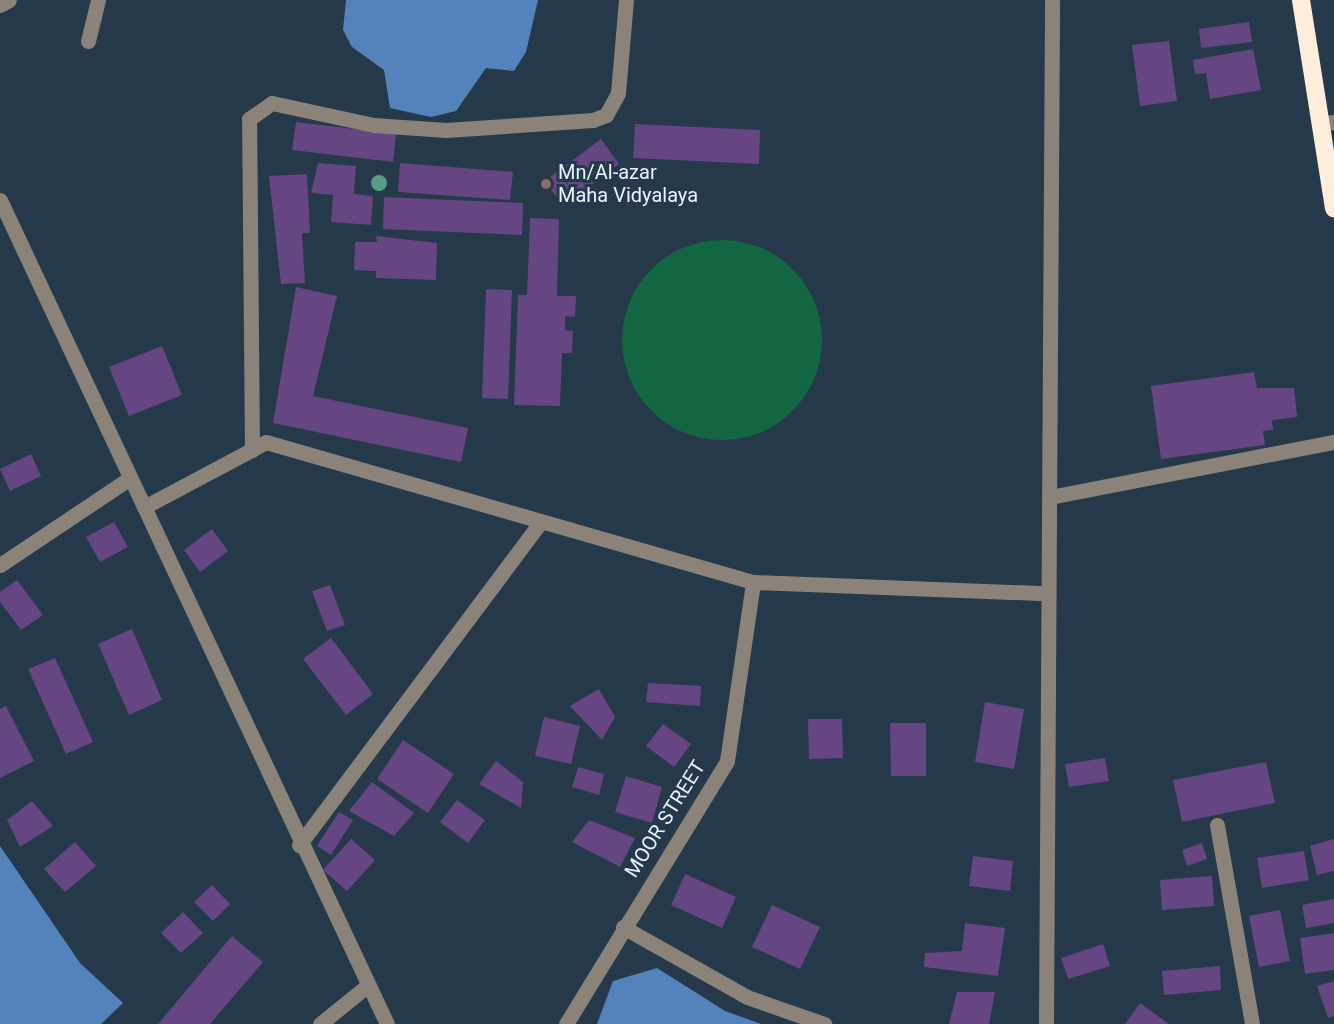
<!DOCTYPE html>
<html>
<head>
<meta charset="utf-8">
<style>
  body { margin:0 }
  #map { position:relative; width:1334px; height:1024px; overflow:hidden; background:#25394a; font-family:Roboto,sans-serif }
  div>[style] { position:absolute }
  .green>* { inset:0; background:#126642 }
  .round { border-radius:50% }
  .water>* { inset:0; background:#5483bc }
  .building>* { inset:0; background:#654582 }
  .minor>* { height:15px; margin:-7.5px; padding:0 7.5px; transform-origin:7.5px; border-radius:7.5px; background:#8b8379 }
  .highway>* { height:18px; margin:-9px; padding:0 9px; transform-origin:9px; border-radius:9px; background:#feedda }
  .trees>* { width:16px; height:16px; margin:-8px; border-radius:50%; background:#579d85 }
  .dots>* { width:16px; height:16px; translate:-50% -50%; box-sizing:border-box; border:3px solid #25394a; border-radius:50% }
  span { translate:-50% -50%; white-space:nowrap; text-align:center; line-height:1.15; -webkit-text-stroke:6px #25394a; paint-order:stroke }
  .poi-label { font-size:20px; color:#e8f4ff }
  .left { translate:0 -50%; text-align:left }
  .street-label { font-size:20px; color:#e8f4ff }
</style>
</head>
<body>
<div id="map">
  <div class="green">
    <i class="round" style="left:622px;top:240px;width:200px;height:200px"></i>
  </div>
  <div class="water">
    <i style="clip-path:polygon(346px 0,538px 0,526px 52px,514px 71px,486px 68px,456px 111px,431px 117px,390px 108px,384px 70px,352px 47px,343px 30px)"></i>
    <i style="clip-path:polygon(0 846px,80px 963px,123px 1003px,101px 1024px,0 1024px)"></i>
    <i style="clip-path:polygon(657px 968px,725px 1011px,761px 1024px,597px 1024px,613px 981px)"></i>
  </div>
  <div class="building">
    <i style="clip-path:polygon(1249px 22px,1252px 42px,1201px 48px,1199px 29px)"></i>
    <i style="clip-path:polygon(1169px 41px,1177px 101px,1140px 106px,1132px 45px)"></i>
    <i style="clip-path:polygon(1253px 49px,1261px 90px,1210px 99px,1206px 73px,1195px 74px,1193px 60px)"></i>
    <i style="clip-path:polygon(296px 122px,396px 134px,393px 162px,292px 150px)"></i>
    <i style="clip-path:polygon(635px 124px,760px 130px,759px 164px,633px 158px)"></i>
    <i style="clip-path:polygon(601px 139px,619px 164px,563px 206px,545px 181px)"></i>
    <i style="clip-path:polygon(318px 163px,356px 166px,354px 194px,373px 196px,371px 225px,331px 222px,333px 195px,311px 193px)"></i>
    <i style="clip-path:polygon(400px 163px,513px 172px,510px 200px,398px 192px)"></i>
    <i style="clip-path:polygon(307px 174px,310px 233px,302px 233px,305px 283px,281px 284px,269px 176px)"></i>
    <i style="clip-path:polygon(384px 197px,523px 203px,522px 235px,383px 229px)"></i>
    <i style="clip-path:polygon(530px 218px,559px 219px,557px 296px,576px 296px,575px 317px,565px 316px,565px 330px,573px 331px,572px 353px,562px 353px,560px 406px,514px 405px,518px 295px,527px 295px)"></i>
    <i style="clip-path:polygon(376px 236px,437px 243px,436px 280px,376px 278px,376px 271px,354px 270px,355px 242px,377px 242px)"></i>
    <i style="clip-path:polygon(296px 287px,337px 296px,313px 396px,468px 428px,461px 462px,273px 423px)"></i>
    <i style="clip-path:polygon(486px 289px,512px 290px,508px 399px,482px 398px)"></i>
    <i style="clip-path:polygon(162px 346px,182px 395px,129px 416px,109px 367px)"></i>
    <i style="clip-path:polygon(1254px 372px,1257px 388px,1294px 388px,1297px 417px,1272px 420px,1273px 430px,1263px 431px,1265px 445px,1161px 459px,1151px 386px)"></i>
    <i style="clip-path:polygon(31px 454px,41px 476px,10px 491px,0 469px)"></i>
    <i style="clip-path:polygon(114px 522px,128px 547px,100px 562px,86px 537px)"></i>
    <i style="clip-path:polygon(212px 529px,228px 551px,200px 572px,184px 550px)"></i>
    <i style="clip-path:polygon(17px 580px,43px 615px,21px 630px,0 602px,0 592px)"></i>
    <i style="clip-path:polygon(330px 585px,345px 625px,327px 631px,312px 591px)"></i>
    <i style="clip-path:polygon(132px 629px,162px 700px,129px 715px,98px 644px)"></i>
    <i style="clip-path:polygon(331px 638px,373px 694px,346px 715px,303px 659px)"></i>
    <i style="clip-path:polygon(55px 658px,93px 742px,66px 754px,28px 669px)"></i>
    <i style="clip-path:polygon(648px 683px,701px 686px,700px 706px,646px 702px)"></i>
    <i style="clip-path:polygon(599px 689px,615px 717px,602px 740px,570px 706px)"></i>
    <i style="clip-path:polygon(985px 702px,1024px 709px,1014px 769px,975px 762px)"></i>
    <i style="clip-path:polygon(6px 706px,34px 761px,0 778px,0 709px)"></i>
    <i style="clip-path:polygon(544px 717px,580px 726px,571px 764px,535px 756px)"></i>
    <i style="clip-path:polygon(808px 719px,842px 719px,843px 758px,809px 759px)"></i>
    <i style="clip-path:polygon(890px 723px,926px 723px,926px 776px,891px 776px)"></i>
    <i style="clip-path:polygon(663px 724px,691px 744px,674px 767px,646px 746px)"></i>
    <i style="clip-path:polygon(403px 740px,454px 774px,428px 813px,377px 779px)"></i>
    <i style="clip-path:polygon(1105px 758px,1109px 781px,1069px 787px,1065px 764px)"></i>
    <i style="clip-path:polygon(496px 761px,523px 782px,521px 808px,479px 784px)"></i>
    <i style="clip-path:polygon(1266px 762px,1275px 803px,1182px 822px,1173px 780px)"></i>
    <i style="clip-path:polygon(578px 767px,604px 774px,599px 795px,572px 787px)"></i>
    <i style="clip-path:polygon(626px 776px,662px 787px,652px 823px,615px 812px)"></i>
    <i style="clip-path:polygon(372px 782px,414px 813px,394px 836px,349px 811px)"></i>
    <i style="clip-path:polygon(457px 800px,485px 820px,468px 843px,440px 822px)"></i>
    <i style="clip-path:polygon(32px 801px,53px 826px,20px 847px,7px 820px)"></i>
    <i style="clip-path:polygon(339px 812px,353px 820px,331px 855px,317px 846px)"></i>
    <i style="clip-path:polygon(589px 820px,635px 838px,620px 867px,572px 842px)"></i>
    <i style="clip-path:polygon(351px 839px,375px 860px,347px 891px,323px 870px)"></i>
    <i style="clip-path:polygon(1334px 839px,1334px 871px,1317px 875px,1310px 846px)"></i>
    <i style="clip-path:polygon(75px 842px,96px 866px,65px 892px,44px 869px)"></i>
    <i style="clip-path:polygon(1202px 843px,1207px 859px,1187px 866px,1182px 850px)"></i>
    <i style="clip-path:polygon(1304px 851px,1309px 880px,1262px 888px,1257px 858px)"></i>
    <i style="clip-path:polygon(973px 856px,1013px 861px,1010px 891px,969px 886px)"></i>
    <i style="clip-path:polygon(685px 874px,736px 897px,722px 928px,671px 905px)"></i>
    <i style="clip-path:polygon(1212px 876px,1214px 906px,1162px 910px,1160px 880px)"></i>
    <i style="clip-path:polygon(212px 885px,230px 904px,213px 921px,194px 902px)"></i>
    <i style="clip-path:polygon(1334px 899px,1334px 923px,1306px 928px,1302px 905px)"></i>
    <i style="clip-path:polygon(772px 905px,820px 927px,800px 969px,752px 947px)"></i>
    <i style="clip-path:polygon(1280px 910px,1290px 961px,1259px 967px,1249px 916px)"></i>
    <i style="clip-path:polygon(183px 912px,203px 933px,181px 953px,161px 933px)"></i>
    <i style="clip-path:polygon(965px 923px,1005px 928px,998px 976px,924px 967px,925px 953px,962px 951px)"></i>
    <i style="clip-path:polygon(1334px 933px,1334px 970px,1305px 974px,1300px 938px)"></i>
    <i style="clip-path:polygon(232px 936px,263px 962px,210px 1024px,158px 1024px)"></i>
    <i style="clip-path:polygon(1103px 944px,1110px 966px,1068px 979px,1061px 958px)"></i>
    <i style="clip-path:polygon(1220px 966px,1221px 990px,1164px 995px,1162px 971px)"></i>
    <i style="clip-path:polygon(1334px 981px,1334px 1016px,1328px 1018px,1317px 986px)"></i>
    <i style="clip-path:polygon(957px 992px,995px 992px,989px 1024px,949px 1024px)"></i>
    <i style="clip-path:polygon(1140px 1003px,1169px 1024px,1125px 1024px)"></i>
  </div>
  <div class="minor">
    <i style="left:0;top:5px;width:10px;rotate:-29deg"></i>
    <i style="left:88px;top:41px;width:42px;rotate:-76.3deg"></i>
    <i style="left:1321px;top:123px;width:13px;rotate:-4deg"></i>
    <i style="left:0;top:200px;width:910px;rotate:64.84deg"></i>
    <i style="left:252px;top:450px;width:331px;rotate:-90.5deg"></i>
    <i style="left:249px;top:119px;width:28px;rotate:-35deg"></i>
    <i style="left:272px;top:103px;width:104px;rotate:12.2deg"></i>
    <i style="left:374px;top:125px;width:72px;rotate:4deg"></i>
    <i style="left:446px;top:130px;width:147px;rotate:-3.9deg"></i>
    <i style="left:593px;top:120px;width:14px;rotate:-21deg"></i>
    <i style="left:606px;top:115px;width:25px;rotate:-61deg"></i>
    <i style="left:618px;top:93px;width:93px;rotate:-85.1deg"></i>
    <i style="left:1050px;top:497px;width:289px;rotate:-11deg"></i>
    <i style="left:144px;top:507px;width:138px;rotate:-28deg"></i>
    <i style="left:266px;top:442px;width:507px;rotate:16.04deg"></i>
    <i style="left:753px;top:582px;width:292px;rotate:2.2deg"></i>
    <i style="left:0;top:565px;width:156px;rotate:-33.8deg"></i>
    <i style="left:1217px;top:825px;width:202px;rotate:80deg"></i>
    <i style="left:299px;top:845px;width:404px;rotate:-53.2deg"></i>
    <i style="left:623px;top:927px;width:142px;rotate:29.4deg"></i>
    <i style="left:747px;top:997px;width:82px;rotate:19.3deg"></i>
    <i style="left:320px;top:1024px;width:60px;rotate:-39deg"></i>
    <i style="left:566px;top:1024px;width:308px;rotate:-58.5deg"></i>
    <i style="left:727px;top:761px;width:181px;rotate:-81.7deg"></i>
    <i style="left:1046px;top:1024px;width:1024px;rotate:-89.66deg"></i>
  </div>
  <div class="highway">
    <i style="left:1301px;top:0;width:211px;rotate:81deg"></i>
  </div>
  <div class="trees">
    <i style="left:379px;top:183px"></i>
  </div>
  <div class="dots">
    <i style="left:546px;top:184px;background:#8d6e63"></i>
  </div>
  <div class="poi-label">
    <span class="left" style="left:558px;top:184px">Mn/Al-azar<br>Maha Vidyalaya</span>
  </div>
  <div class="street-label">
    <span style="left:665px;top:819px;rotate:-58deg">MOOR STREET</span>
  </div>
</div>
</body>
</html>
